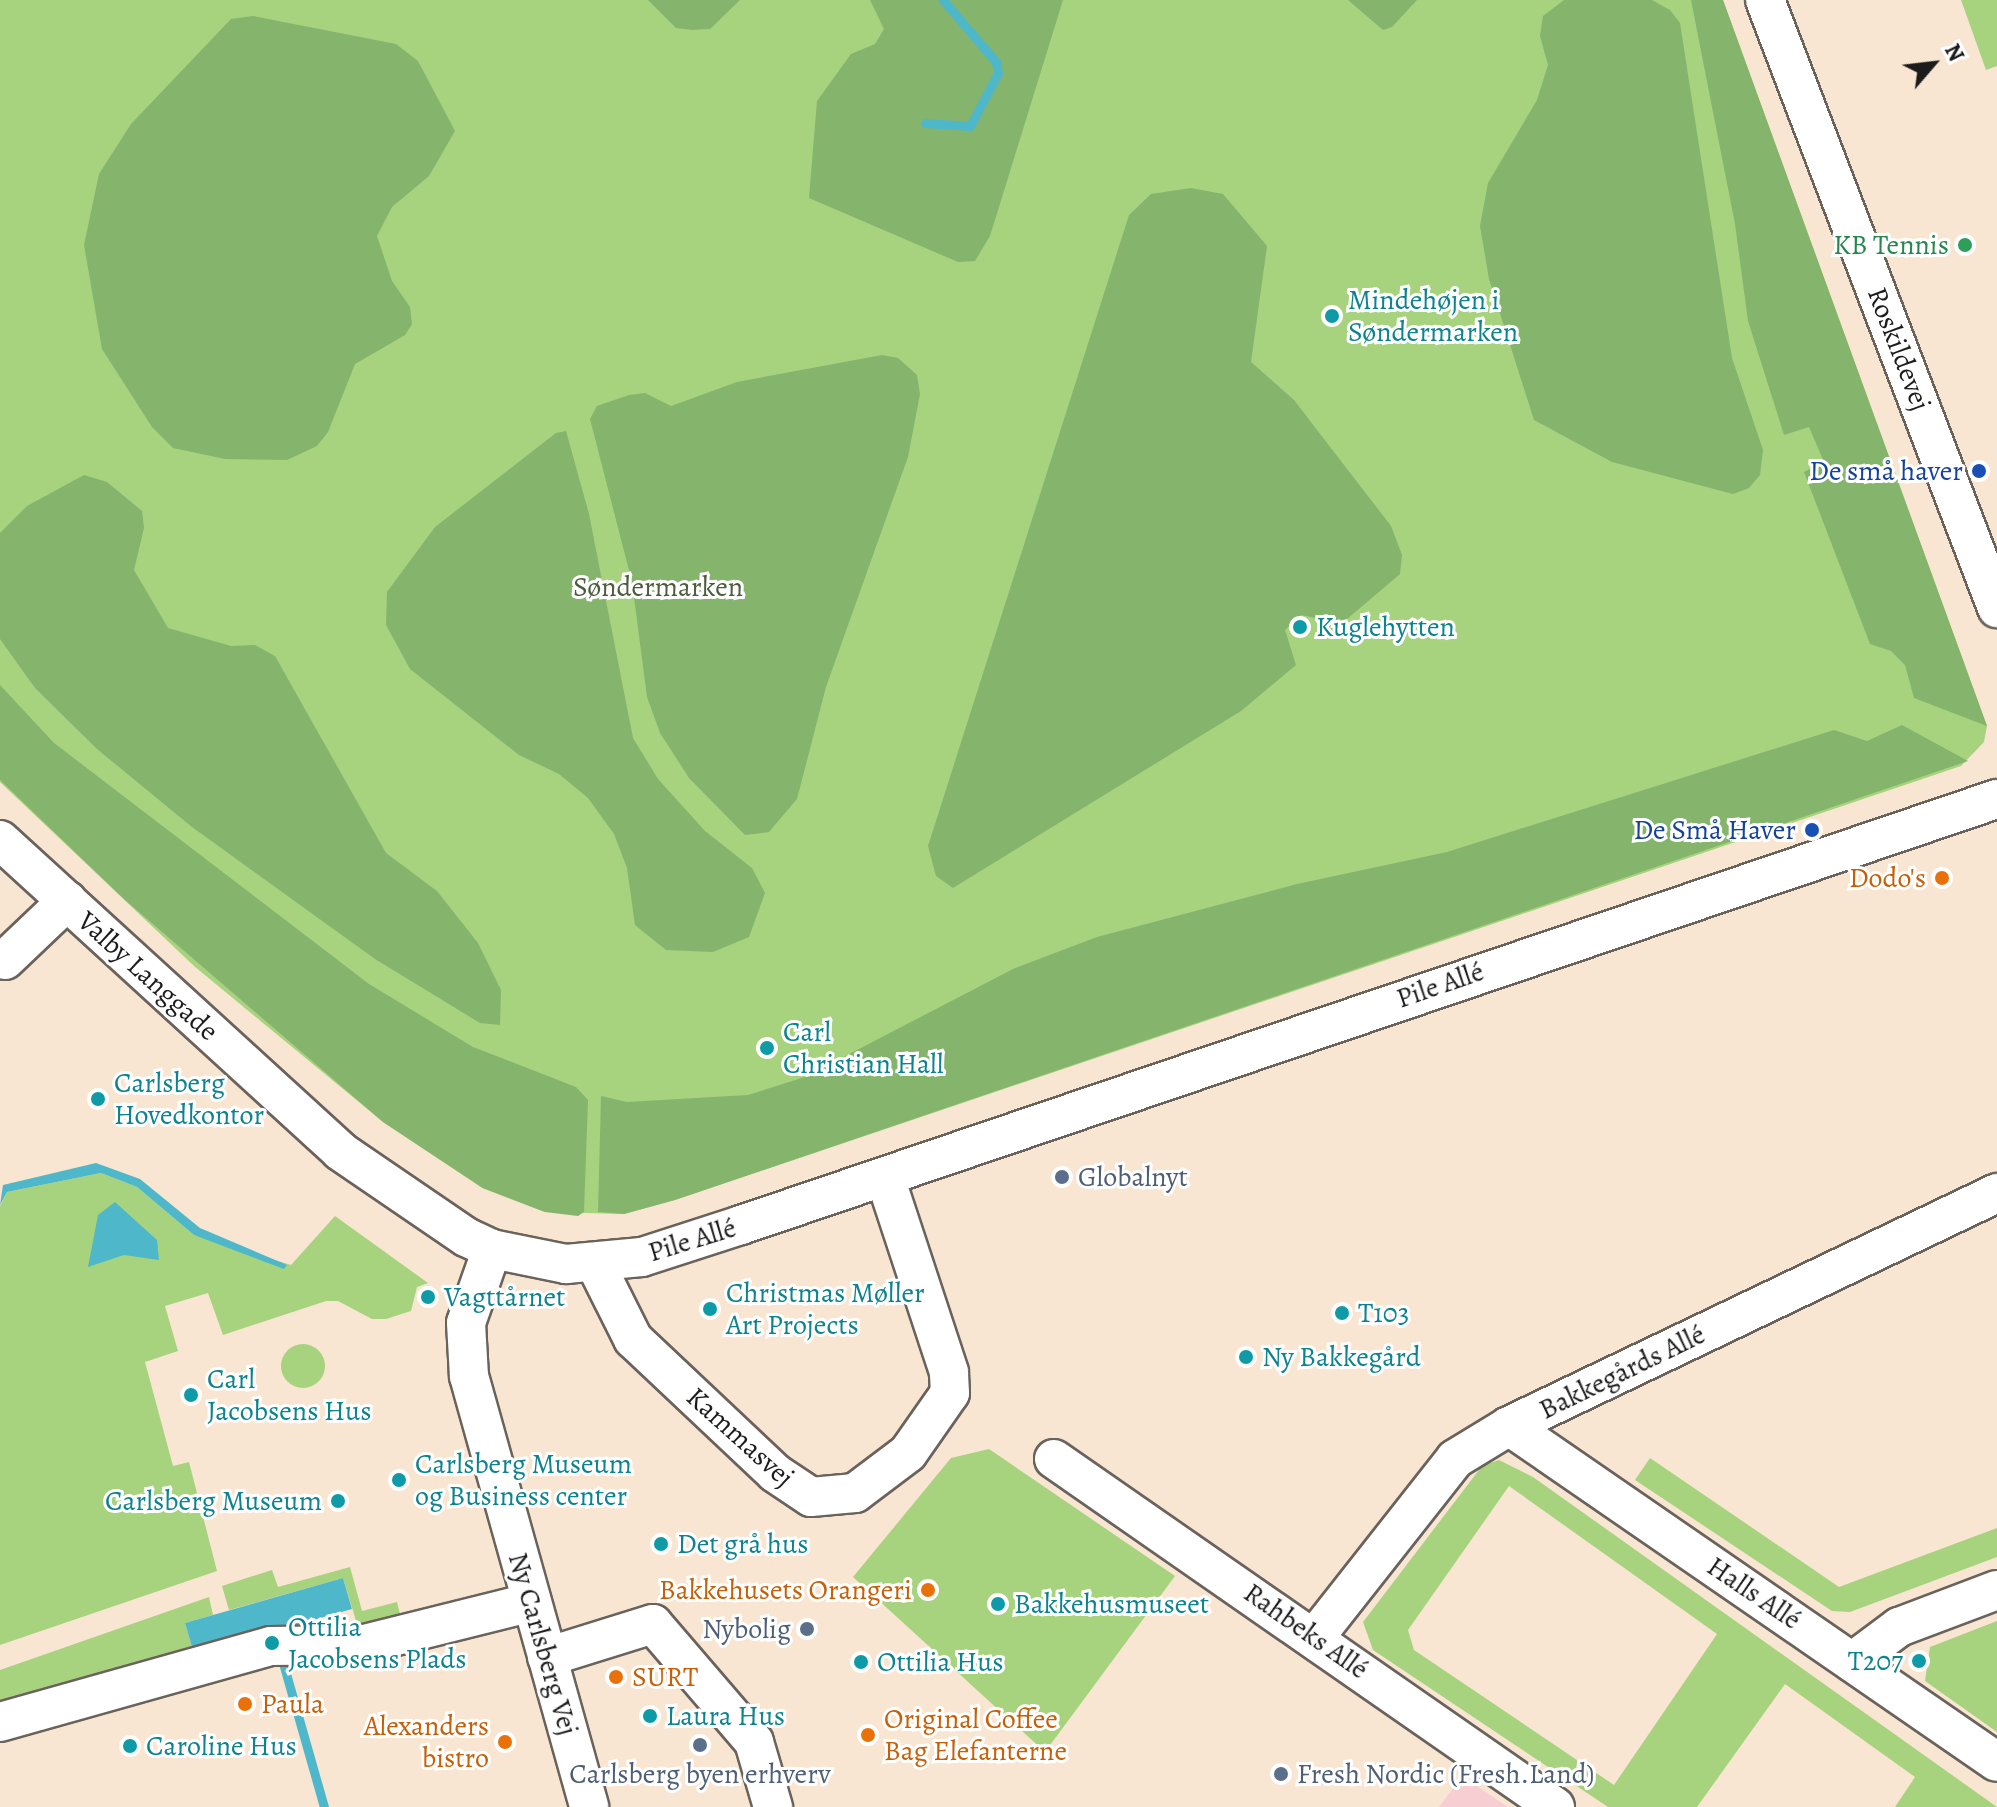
<!DOCTYPE html>
<html>
<head>
<meta charset="utf-8">
<style>
  body { margin:0 }
  #map { position:relative; width:1997px; height:1807px; overflow:hidden; background:#f8e6d2; font-family:Alegreya,serif }
  div>[style] { position:absolute }
  .built>* { inset:0; background:#f7cfd3 }
  .green>* { inset:0; background:#a7d27e }
  .round { border-radius:50% }
  .forest>* { inset:0; background:#85b46d }
  .water>* { inset:0; background:#4eb8ca }
  .stream>* { height:9px; margin:-4.5px; padding:0 4.5px; transform-origin:4.5px; border-radius:4.5px; background:#4eb8ca }
  .roads { filter:drop-shadow(2px 0 #69635c) drop-shadow(-2px 0 #69635c) drop-shadow(0 2px #69635c) drop-shadow(0 -2px #69635c) }
  .minor>* { height:38px; margin:-19px; padding:0 19px; transform-origin:19px; border-radius:19px; background:#fff }
  .dots>* { width:22px; height:22px; translate:-50% -50%; box-sizing:border-box; border:4px solid #fff; border-radius:50% }
  span { translate:-50% -50%; white-space:nowrap; text-align:center; line-height:1.15; -webkit-text-stroke:6px #fff; paint-order:stroke }
  .leisure-label { font-size:28px; color:#27864d }
  .right { translate:-100% -50%; text-align:right }
  .culture-label { font-size:28px; color:#0d838f }
  .left { translate:0 -50%; text-align:left }
  .street-label { font-size:28px; color:#1c1c1c }
  .transit-label { font-size:28px; color:#164399 }
  .park-label { font-size:28px; color:#4d5c3e }
  .food-label { font-size:28px; color:#c56008 }
  .service-label { font-size:28px; color:#4e5e75 }
  .north { position:absolute; left:1893px; top:24px; width:80px; height:80px; -webkit-text-stroke:6px #fff; paint-order:stroke; rotate:62deg; font-size:22px; font-weight:700; line-height:32px; text-align:center; color:#1c1c1c }
  .north::after { content:''; display:block; margin:auto; width:28px; height:36px; background:#1c1c1c; clip-path:polygon(50% 0,100% 100%,50% 72%,0 100%) }
</style>
</head>
<body>
<div id="map">
  <div class="built">
    <i style="clip-path:polygon(1462px 1776px,1508px 1807px,1439px 1807px)"></i>
  </div>
  <div class="green">
    <i style="clip-path:polygon(0 0,1723px 0,1987px 726px,1984px 742px,1961px 766px,675px 1200px,624px 1214px,545px 1212px,482px 1188px,383px 1122px,194px 966px,0 782px)"></i>
    <i style="clip-path:polygon(1961px 0,1997px 0,1997px 66px,1986px 70px)"></i>
    <i style="clip-path:polygon(101px 1173px,137px 1187px,194px 1235px,291px 1265px,335px 1216px,428px 1283px,417px 1287px,411px 1311px,386px 1319px,372px 1319px,338px 1301px,326px 1301px,223px 1335px,208px 1293px,165px 1306px,178px 1351px,145px 1362px,173px 1466px,189px 1462px,217px 1571px,0 1645px,0 1206px,7px 1192px)"></i>
    <i class="round" style="left:281px;top:1344px;width:44px;height:44px"></i>
    <i style="clip-path:polygon(989px 1449px,1175px 1576px,1045px 1752px,853px 1577px,951px 1458px)"></i>
    <i style="clip-path:polygon(1650px 1458px,1839px 1587px,1997px 1528px,1997px 1557px,1850px 1612px,1832px 1611px,1635px 1480px)"></i>
    <i style="clip-path:polygon(evenodd,1499px 1460px,1533px 1477px,1997px 1807px,1895px 1807px,1915px 1777px,1785px 1684px,1697px 1807px,1608px 1807px,1373px 1650px,1363px 1622px,1482px 1466px,1499px 1460px,1509px 1486px,1717px 1634px,1614px 1785px,1414px 1650px,1408px 1630px,1509px 1486px)"></i>
    <i style="clip-path:polygon(350px 1567px,362px 1611px,397px 1602px,400px 1614px,358px 1627px,343px 1578px,229px 1610px,222px 1586px,272px 1570px,278px 1587px)"></i>
    <i style="clip-path:polygon(209px 1597px,213px 1615px,185px 1623px,194px 1654px,0 1709px,0 1670px)"></i>
    <i style="clip-path:polygon(1997px 1621px,1997px 1732px,1925px 1681px,1930px 1647px)"></i>
  </div>
  <div class="forest">
    <i style="clip-path:polygon(648px 0,740px 0,710px 29px,692px 30px,676px 28px)"></i>
    <i style="clip-path:polygon(870px 0,1063px 0,990px 236px,975px 261px,958px 262px,809px 198px,817px 101px,851px 54px,875px 44px,884px 29px)"></i>
    <i style="clip-path:polygon(1348px 0,1417px 0,1392px 27px,1383px 30px)"></i>
    <i style="clip-path:polygon(1564px 0,1652px 0,1670px 10px,1680px 23px,1732px 358px,1763px 450px,1760px 475px,1749px 488px,1733px 494px,1612px 462px,1534px 420px,1489px 279px,1480px 226px,1488px 183px,1537px 100px,1548px 65px,1540px 36px,1543px 16px)"></i>
    <i style="clip-path:polygon(1691px 0,1723px 0,1987px 726px,1914px 698px,1905px 665px,1891px 651px,1870px 644px,1804px 472px,1824px 462px,1809px 427px,1784px 435px,1748px 321px,1735px 224px)"></i>
    <i style="clip-path:polygon(253px 16px,396px 44px,418px 61px,455px 131px,429px 176px,392px 207px,377px 236px,392px 281px,410px 307px,412px 324px,405px 335px,355px 364px,328px 432px,317px 446px,287px 460px,225px 459px,173px 448px,152px 427px,102px 349px,84px 245px,99px 174px,131px 124px,231px 19px)"></i>
    <i style="clip-path:polygon(1191px 188px,1223px 194px,1267px 246px,1251px 362px,1294px 400px,1391px 526px,1402px 555px,1400px 574px,1333px 631px,1320px 619px,1301px 615px,1285px 630px,1296px 665px,1241px 711px,953px 888px,936px 876px,928px 846px,1129px 215px,1151px 194px)"></i>
    <i style="clip-path:polygon(882px 355px,898px 358px,917px 375px,920px 394px,908px 457px,826px 687px,797px 799px,769px 832px,745px 835px,689px 778px,660px 733px,647px 697px,632px 582px,590px 419px,597px 406px,629px 395px,645px 393px,671px 406px,737px 382px)"></i>
    <i style="clip-path:polygon(566px 431px,589px 514px,633px 738px,658px 779px,705px 831px,752px 868px,765px 893px,749px 937px,713px 952px,666px 950px,635px 925px,627px 868px,614px 834px,588px 798px,559px 774px,519px 755px,410px 669px,386px 625px,387px 592px,435px 527px,556px 433px)"></i>
    <i style="clip-path:polygon(84px 475px,107px 482px,142px 511px,144px 528px,134px 570px,168px 628px,231px 646px,255px 645px,275px 656px,386px 853px,437px 891px,478px 943px,501px 990px,500px 1025px,480px 1023px,375px 959px,192px 827px,97px 749px,35px 688px,0 639px,0 533px,27px 506px)"></i>
    <i style="clip-path:polygon(0 685px,54px 743px,369px 984px,473px 1047px,576px 1087px,588px 1100px,584px 1212px,578px 1216px,545px 1212px,483px 1188px,383px 1122px,125px 900px,0 780px)"></i>
    <i style="clip-path:polygon(1902px 725px,1968px 761px,675px 1200px,624px 1214px,598px 1212px,601px 1096px,627px 1102px,748px 1095px,805px 1077px,1013px 969px,1097px 937px,1297px 884px,1447px 852px,1834px 730px,1867px 741px)"></i>
  </div>
  <div class="water">
    <i style="clip-path:polygon(96px 1163px,140px 1179px,200px 1228px,287px 1265px,284px 1269px,194px 1235px,137px 1187px,101px 1173px,7px 1192px,0 1205px,3px 1185px)"></i>
    <i style="clip-path:polygon(115px 1202px,157px 1240px,159px 1260px,124px 1255px,88px 1267px,98px 1215px)"></i>
    <i style="clip-path:polygon(343px 1578px,352px 1609px,194px 1654px,185px 1623px)"></i>
  </div>
  <div class="stream">
    <i style="left:925px;top:123px;width:45px;rotate:3.8deg"></i>
    <i style="left:970px;top:126px;width:60px;rotate:-62.2deg"></i>
    <i style="left:998px;top:73px;width:11px;rotate:-100deg"></i>
    <i style="left:996px;top:62px;width:82px;rotate:-130.5deg"></i>
    <i style="left:283px;top:1663px;width:150px;rotate:74.1deg"></i>
  </div>
  <div class="roads">
    <div class="minor">
      <i style="left:1765px;top:0;width:651px;rotate:69.11deg"></i>
      <i style="left:0;top:840px;width:461px;rotate:42.4deg"></i>
      <i style="left:340px;top:1151px;width:153px;rotate:34.3deg"></i>
      <i style="left:466px;top:1237px;width:29px;rotate:25deg"></i>
      <i style="left:492px;top:1249px;width:76px;rotate:11.5deg"></i>
      <i style="left:566px;top:1264px;width:76px;rotate:-5.3deg"></i>
      <i style="left:642px;top:1257px;width:104px;rotate:-17.9deg"></i>
      <i style="left:741px;top:1225px;width:1326px;rotate:-18.74deg"></i>
      <i style="left:5px;top:960px;width:86px;rotate:-43.6deg"></i>
      <i style="left:492px;top:1249px;width:78px;rotate:109.4deg"></i>
      <i style="left:466px;top:1323px;width:53px;rotate:86.8deg"></i>
      <i style="left:469px;top:1376px;width:447px;rotate:74.4deg"></i>
      <i style="left:595px;top:1263px;width:85px;rotate:63.4deg"></i>
      <i style="left:633px;top:1339px;width:195px;rotate:43.3deg"></i>
      <i style="left:775px;top:1473px;width:43px;rotate:33.7deg"></i>
      <i style="left:811px;top:1497px;width:44px;rotate:-5.2deg"></i>
      <i style="left:855px;top:1493px;width:66px;rotate:-37deg"></i>
      <i style="left:908px;top:1453px;width:73px;rotate:-55deg"></i>
      <i style="left:950px;top:1393px;width:21px;rotate:-93deg"></i>
      <i style="left:949px;top:1372px;width:205px;rotate:-108.2deg"></i>
      <i style="left:1509px;top:1426px;width:592px;rotate:34.55deg"></i>
      <i style="left:1054px;top:1459px;width:610px;rotate:34.78deg"></i>
      <i style="left:1315px;top:1637px;width:226px;rotate:-51.8deg"></i>
      <i style="left:1455px;top:1459px;width:63px;rotate:-31.4deg"></i>
      <i style="left:1509px;top:1426px;width:541px;rotate:-25.52deg"></i>
      <i style="left:547px;top:1657px;width:111px;rotate:-17.3deg"></i>
      <i style="left:653px;top:1624px;width:155px;rotate:49.4deg"></i>
      <i style="left:754px;top:1742px;width:68px;rotate:73.7deg"></i>
      <i style="left:1852px;top:1662px;width:59px;rotate:-36.7deg"></i>
      <i style="left:1899px;top:1627px;width:105px;rotate:-20.7deg"></i>
      <i style="left:0;top:1722px;width:281px;rotate:-15.7deg"></i>
      <i style="left:271px;top:1646px;width:89px;rotate:-0.6deg"></i>
      <i style="left:360px;top:1645px;width:177px;rotate:-14deg"></i>
    </div>
  </div>
  <div class="dots">
    <i style="left:1965px;top:245px;background:#2e9e5b"></i>
    <i style="left:1332px;top:316px;background:#0f9aa8"></i>
    <i style="left:1979px;top:471px;background:#1a4fb4"></i>
    <i style="left:1300px;top:627px;background:#0f9aa8"></i>
    <i style="left:1812px;top:830px;background:#1a4fb4"></i>
    <i style="left:1942px;top:878px;background:#e8710a"></i>
    <i style="left:767px;top:1048px;background:#0f9aa8"></i>
    <i style="left:98px;top:1099px;background:#0f9aa8"></i>
    <i style="left:1062px;top:1177px;background:#5c6f8a"></i>
    <i style="left:428px;top:1297px;background:#0f9aa8"></i>
    <i style="left:710px;top:1309px;background:#0f9aa8"></i>
    <i style="left:1342px;top:1313px;background:#0f9aa8"></i>
    <i style="left:1246px;top:1357px;background:#0f9aa8"></i>
    <i style="left:191px;top:1395px;background:#0f9aa8"></i>
    <i style="left:399px;top:1480px;background:#0f9aa8"></i>
    <i style="left:338px;top:1501px;background:#0f9aa8"></i>
    <i style="left:661px;top:1544px;background:#0f9aa8"></i>
    <i style="left:928px;top:1590px;background:#e8710a"></i>
    <i style="left:998px;top:1604px;background:#0f9aa8"></i>
    <i style="left:807px;top:1629px;background:#5c6f8a"></i>
    <i style="left:272px;top:1643px;background:#0f9aa8"></i>
    <i style="left:1919px;top:1661px;background:#0f9aa8"></i>
    <i style="left:861px;top:1662px;background:#0f9aa8"></i>
    <i style="left:616px;top:1677px;background:#e8710a"></i>
    <i style="left:245px;top:1704px;background:#e8710a"></i>
    <i style="left:650px;top:1716px;background:#0f9aa8"></i>
    <i style="left:868px;top:1735px;background:#e8710a"></i>
    <i style="left:505px;top:1742px;background:#e8710a"></i>
    <i style="left:700px;top:1745px;background:#5c6f8a"></i>
    <i style="left:130px;top:1746px;background:#0f9aa8"></i>
    <i style="left:1281px;top:1774px;background:#5c6f8a"></i>
  </div>
  <div class="leisure-label">
    <span class="right" style="left:1949px;top:245px">KB Tennis</span>
  </div>
  <div class="culture-label">
    <span class="left" style="left:1348px;top:316px">Mindehøjen i<br>Søndermarken</span>
    <span class="left" style="left:1316px;top:627px">Kuglehytten</span>
    <span class="left" style="left:783px;top:1048px">Carl<br>Christian Hall</span>
    <span class="left" style="left:114px;top:1099px">Carlsberg<br>Hovedkontor</span>
    <span class="left" style="left:726px;top:1309px">Christmas Møller<br>Art Projects</span>
    <span class="left" style="left:444px;top:1297px">Vagttårnet</span>
    <span class="left" style="left:1358px;top:1313px">T103</span>
    <span class="left" style="left:1262px;top:1357px">Ny Bakkegård</span>
    <span class="left" style="left:207px;top:1395px">Carl<br>Jacobsens Hus</span>
    <span class="left" style="left:415px;top:1480px">Carlsberg Museum<br>og Business center</span>
    <span class="right" style="left:322px;top:1501px">Carlsberg Museum</span>
    <span class="left" style="left:677px;top:1544px">Det grå hus</span>
    <span class="left" style="left:1014px;top:1604px">Bakkehusmuseet</span>
    <span class="left" style="left:288px;top:1643px">Ottilia<br>Jacobsens Plads</span>
    <span class="right" style="left:1903px;top:1661px">T207</span>
    <span class="left" style="left:877px;top:1662px">Ottilia Hus</span>
    <span class="left" style="left:666px;top:1716px">Laura Hus</span>
    <span class="left" style="left:146px;top:1746px">Caroline Hus</span>
  </div>
  <div class="street-label">
    <span style="left:1899px;top:349px;rotate:69deg">Roskildevej</span>
    <span style="left:148px;top:976px;rotate:42deg">Valby Langgade</span>
    <span style="left:1440px;top:985px;rotate:-19deg">Pile Allé</span>
    <span style="left:692px;top:1240px;rotate:-17deg">Pile Allé</span>
    <span style="left:1622px;top:1372px;rotate:-26deg">Bakkegårds Allé</span>
    <span style="left:740px;top:1437px;rotate:42deg">Kammasvej</span>
    <span style="left:1754px;top:1593px;rotate:34deg">Halls Allé</span>
    <span style="left:1306px;top:1631px;rotate:35deg">Rahbeks Allé</span>
    <span style="left:543px;top:1644px;rotate:74deg">Ny Carlsberg Vej</span>
  </div>
  <div class="transit-label">
    <span class="right" style="left:1963px;top:471px">De små haver</span>
    <span class="right" style="left:1796px;top:830px">De Små Haver</span>
  </div>
  <div class="park-label">
    <span style="left:658px;top:587px">Søndermarken</span>
  </div>
  <div class="food-label">
    <span class="right" style="left:1926px;top:878px">Dodo's</span>
    <span class="right" style="left:912px;top:1590px">Bakkehusets Orangeri</span>
    <span class="left" style="left:632px;top:1677px">SURT</span>
    <span class="left" style="left:261px;top:1704px">Paula</span>
    <span class="left" style="left:884px;top:1735px">Original Coffee<br>Bag Elefanterne</span>
    <span class="right" style="left:489px;top:1742px">Alexanders<br>bistro</span>
  </div>
  <div class="service-label">
    <span class="left" style="left:1078px;top:1177px">Globalnyt</span>
    <span class="right" style="left:791px;top:1629px">Nybolig</span>
    <span style="left:700px;top:1774px">Carlsberg byen erhverv</span>
    <span class="left" style="left:1297px;top:1774px">Fresh Nordic (Fresh.Land)</span>
  </div>
  <div class="north">N</div>
</div>
</body>
</html>
